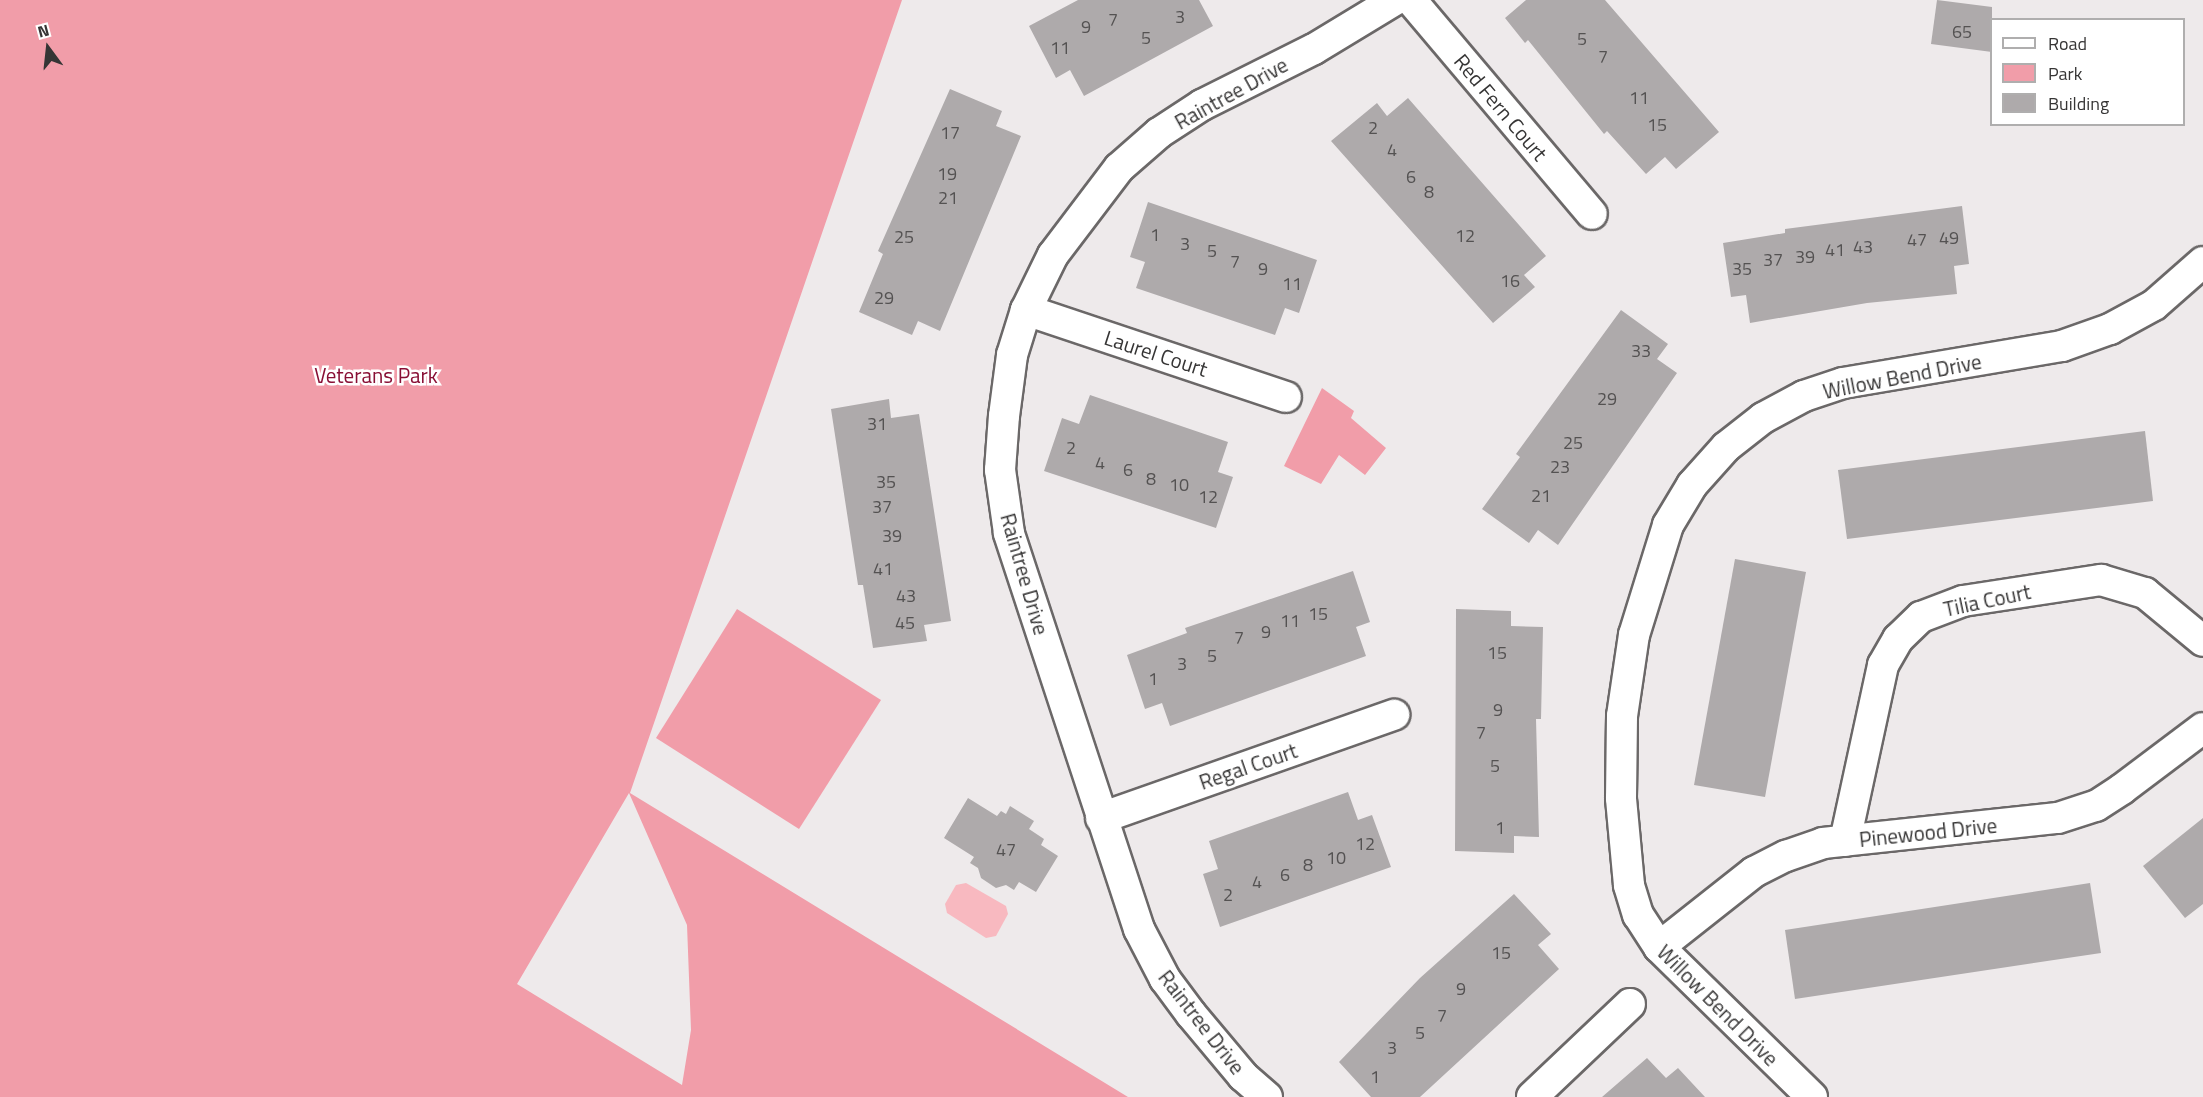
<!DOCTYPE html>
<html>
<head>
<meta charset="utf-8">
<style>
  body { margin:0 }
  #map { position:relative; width:2203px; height:1097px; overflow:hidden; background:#eeeaeb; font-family:"Titillium Web",sans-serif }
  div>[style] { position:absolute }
  .green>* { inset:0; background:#f19da9 }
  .water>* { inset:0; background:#f8b9c0 }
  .building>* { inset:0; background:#aeaaab }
  .roads { filter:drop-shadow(2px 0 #6b6868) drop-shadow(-2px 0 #6b6868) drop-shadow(0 2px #6b6868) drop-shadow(0 -2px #6b6868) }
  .minor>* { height:30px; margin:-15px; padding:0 15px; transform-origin:15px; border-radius:15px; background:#fff }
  span { translate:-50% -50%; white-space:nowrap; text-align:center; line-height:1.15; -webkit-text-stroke:5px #fff; paint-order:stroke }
  .number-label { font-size:18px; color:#545252 }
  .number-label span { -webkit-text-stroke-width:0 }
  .street-label { font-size:21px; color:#363535 }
  .park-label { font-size:21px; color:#880f35 }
  .legend { position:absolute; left:1990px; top:18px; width:195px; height:108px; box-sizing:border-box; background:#fff; border:2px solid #afaeae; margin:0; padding:8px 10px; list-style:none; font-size:18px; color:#363535 }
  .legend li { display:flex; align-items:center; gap:12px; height:30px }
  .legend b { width:30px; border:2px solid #afaeae }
  .north { position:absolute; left:18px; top:18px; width:60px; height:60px; -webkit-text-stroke:4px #fff; paint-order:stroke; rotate:345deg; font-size:16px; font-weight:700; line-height:24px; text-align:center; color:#363535 }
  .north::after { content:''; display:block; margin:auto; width:21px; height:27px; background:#363535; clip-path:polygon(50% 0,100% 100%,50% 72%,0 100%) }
</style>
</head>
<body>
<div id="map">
  <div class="green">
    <i style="clip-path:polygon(evenodd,0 0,902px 0,630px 793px,1128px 1097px,0 1097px,0 0,629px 793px,687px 925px,691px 1030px,682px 1085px,517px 984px,629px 793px)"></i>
    <i style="clip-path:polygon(1322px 388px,1354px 411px,1351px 418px,1386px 448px,1365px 475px,1339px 455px,1321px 484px,1284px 466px)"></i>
    <i style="clip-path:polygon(737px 609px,881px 700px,799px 829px,656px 738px)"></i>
  </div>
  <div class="water">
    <i style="clip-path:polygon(966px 883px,1006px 906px,1008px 914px,996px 936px,986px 938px,947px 913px,945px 904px,956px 885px)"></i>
  </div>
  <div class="building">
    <i style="clip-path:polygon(1078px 0,1199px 0,1213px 26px,1084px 96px,1070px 70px,1056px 78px,1029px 26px)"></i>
    <i style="clip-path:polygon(1526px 0,1605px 0,1719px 132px,1676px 169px,1665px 157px,1646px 174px,1607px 131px,1604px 134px,1528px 40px,1525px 43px,1505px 18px)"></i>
    <i style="clip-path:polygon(1937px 0,1992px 7px,1992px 52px,1931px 44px)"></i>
    <i style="clip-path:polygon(950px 89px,1002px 111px,996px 126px,1021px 136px,940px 331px,918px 321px,912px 335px,859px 312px,883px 254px,878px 251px)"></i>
    <i style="clip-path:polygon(1408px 98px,1546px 256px,1524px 275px,1535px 287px,1493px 323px,1331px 141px,1377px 103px,1387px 116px)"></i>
    <i style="clip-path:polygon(1148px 202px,1317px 260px,1299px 313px,1285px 308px,1275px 335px,1136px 288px,1145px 262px,1130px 257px)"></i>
    <i style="clip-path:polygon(1962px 206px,1969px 264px,1954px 266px,1957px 294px,1867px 303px,1750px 323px,1746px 295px,1731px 297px,1723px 243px,1785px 233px,1785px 229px)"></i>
    <i style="clip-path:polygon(1621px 310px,1668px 344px,1657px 359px,1677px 373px,1558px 545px,1538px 530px,1529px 543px,1482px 509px,1520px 457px,1516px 454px)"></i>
    <i style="clip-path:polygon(1090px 395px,1228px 442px,1218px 472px,1233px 477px,1216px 528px,1044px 471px,1062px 418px,1079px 424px)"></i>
    <i style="clip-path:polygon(889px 399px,891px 418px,919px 414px,951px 621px,924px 625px,927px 641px,873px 648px,863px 585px,858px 585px,831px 409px)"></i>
    <i style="clip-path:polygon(2145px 431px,2153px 501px,1847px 539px,1838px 470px)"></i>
    <i style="clip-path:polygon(1735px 559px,1806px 572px,1765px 797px,1694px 785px)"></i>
    <i style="clip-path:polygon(1353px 571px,1370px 622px,1356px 627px,1366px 656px,1170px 726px,1162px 703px,1145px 709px,1127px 655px,1187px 633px,1185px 628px)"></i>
    <i style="clip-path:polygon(1456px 609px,1511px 611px,1511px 626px,1543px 627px,1541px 719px,1536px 719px,1539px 837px,1514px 836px,1514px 853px,1455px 851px)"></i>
    <i style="clip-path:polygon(1348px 792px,1358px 820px,1372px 815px,1391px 867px,1220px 927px,1203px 874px,1218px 869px,1209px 841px)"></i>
    <i style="clip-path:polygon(968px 798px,997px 816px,1001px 811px,1006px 814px,1010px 806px,1034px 821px,1029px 829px,1044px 839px,1041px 845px,1058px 856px,1036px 892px,1019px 882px,1014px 890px,1006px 885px,996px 888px,981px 878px,978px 868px,970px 863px,974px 857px,944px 838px)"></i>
    <i style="clip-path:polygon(2203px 818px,2203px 904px,2185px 918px,2143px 866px)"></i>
    <i style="clip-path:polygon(2090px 883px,2101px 953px,1795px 999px,1785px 930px)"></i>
    <i style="clip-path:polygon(1514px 894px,1551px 934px,1538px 945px,1559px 969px,1420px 1097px,1371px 1097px,1339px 1062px,1420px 978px)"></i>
    <i style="clip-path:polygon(1647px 1058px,1666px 1078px,1678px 1068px,1705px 1097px,1602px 1097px)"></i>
  </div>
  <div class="roads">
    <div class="minor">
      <i style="left:1411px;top:0;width:280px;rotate:49.8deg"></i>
      <i style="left:1026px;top:310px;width:274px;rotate:18.5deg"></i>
      <i style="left:1101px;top:818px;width:311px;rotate:-19.4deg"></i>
      <i style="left:1845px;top:841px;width:180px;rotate:-77.8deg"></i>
      <i style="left:1883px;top:665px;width:30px;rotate:-60deg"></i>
      <i style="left:1898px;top:639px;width:32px;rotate:-44deg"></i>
      <i style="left:1921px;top:617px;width:45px;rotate:-20.9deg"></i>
      <i style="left:1963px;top:601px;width:140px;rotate:-8.7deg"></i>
      <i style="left:2101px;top:580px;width:46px;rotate:16.5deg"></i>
      <i style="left:2145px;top:593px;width:75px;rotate:39.6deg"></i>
      <i style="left:1659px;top:947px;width:121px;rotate:-38.3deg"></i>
      <i style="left:1754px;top:872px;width:36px;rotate:-27deg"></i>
      <i style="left:1786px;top:856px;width:39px;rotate:-19deg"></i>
      <i style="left:1823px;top:843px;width:236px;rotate:-6.1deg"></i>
      <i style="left:2058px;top:818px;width:40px;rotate:-18deg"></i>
      <i style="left:2096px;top:806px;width:31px;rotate:-33deg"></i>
      <i style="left:2122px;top:789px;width:101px;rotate:-37deg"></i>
      <i style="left:1267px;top:1097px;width:32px;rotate:-139deg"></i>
      <i style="left:1243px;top:1076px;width:81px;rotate:-130deg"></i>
      <i style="left:1191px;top:1014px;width:44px;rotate:-126.6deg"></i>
      <i style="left:1165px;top:979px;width:56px;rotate:-117.5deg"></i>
      <i style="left:1139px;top:929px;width:417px;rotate:-108.2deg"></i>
      <i style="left:1009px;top:533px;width:64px;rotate:-98.1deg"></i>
      <i style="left:1000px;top:470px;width:54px;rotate:-85.8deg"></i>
      <i style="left:1004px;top:416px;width:62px;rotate:-82.5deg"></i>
      <i style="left:1012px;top:355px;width:47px;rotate:-72.7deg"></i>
      <i style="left:1026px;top:310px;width:61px;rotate:-63.9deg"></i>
      <i style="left:1053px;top:255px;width:109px;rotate:-52.8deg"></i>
      <i style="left:1119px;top:168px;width:53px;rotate:-41.2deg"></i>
      <i style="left:1159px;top:133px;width:51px;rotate:-33.1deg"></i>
      <i style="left:1202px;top:105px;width:125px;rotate:-26.6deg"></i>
      <i style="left:1314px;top:49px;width:95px;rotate:-31.2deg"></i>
      <i style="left:1532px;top:1097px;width:135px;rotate:-43.5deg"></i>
      <i style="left:1812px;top:1097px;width:214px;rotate:-135.6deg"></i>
      <i style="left:1659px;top:947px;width:38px;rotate:-123deg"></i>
      <i style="left:1638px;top:915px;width:31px;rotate:-107deg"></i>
      <i style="left:1629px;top:885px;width:87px;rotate:-95.3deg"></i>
      <i style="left:1621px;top:798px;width:82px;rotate:-89.3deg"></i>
      <i style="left:1622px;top:716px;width:82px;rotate:-81.6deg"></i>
      <i style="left:1634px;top:635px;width:115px;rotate:-72.8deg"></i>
      <i style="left:1668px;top:525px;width:47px;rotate:-59deg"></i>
      <i style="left:1692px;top:485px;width:51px;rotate:-48.2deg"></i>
      <i style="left:1726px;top:447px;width:47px;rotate:-38.1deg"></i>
      <i style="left:1763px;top:418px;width:47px;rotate:-28.2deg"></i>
      <i style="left:1804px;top:396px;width:41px;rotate:-18.4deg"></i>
      <i style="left:1843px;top:383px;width:222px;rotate:-9.6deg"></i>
      <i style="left:2062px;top:346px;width:51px;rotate:-19.5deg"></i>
      <i style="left:2110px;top:329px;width:50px;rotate:-28.6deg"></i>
      <i style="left:2154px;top:305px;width:65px;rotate:-41.3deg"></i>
    </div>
  </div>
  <div class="number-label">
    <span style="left:1180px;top:17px">3</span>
    <span style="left:1113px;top:20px">7</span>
    <span style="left:1086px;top:27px">9</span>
    <span style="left:1962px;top:32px">65</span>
    <span style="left:1146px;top:38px">5</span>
    <span style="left:1582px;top:39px">5</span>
    <span style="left:1060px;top:48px">11</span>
    <span style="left:1603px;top:57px">7</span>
    <span style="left:1639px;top:98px">11</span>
    <span style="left:1657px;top:125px">15</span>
    <span style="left:1373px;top:128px">2</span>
    <span style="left:950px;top:133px">17</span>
    <span style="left:1392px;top:150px">4</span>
    <span style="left:947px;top:174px">19</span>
    <span style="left:1411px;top:177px">6</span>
    <span style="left:1429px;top:192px">8</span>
    <span style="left:948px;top:198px">21</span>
    <span style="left:1155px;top:235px">1</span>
    <span style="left:1465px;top:236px">12</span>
    <span style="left:904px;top:237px">25</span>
    <span style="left:1949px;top:238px">49</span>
    <span style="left:1917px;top:240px">47</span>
    <span style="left:1185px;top:244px">3</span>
    <span style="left:1863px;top:247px">43</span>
    <span style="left:1835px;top:250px">41</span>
    <span style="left:1212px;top:251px">5</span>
    <span style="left:1805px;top:257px">39</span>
    <span style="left:1773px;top:260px">37</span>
    <span style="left:1235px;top:262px">7</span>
    <span style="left:1263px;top:269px">9</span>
    <span style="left:1742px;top:269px">35</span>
    <span style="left:1510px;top:281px">16</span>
    <span style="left:1292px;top:284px">11</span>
    <span style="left:884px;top:298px">29</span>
    <span style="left:1641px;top:351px">33</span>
    <span style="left:1607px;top:399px">29</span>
    <span style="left:877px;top:424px">31</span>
    <span style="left:1573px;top:443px">25</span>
    <span style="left:1071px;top:448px">2</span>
    <span style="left:1100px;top:463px">4</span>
    <span style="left:1560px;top:467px">23</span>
    <span style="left:1128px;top:470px">6</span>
    <span style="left:1151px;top:479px">8</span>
    <span style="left:886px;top:482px">35</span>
    <span style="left:1179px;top:485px">10</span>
    <span style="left:1541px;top:496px">21</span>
    <span style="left:1208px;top:497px">12</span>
    <span style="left:882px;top:507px">37</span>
    <span style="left:892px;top:536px">39</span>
    <span style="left:883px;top:569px">41</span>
    <span style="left:906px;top:596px">43</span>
    <span style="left:1318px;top:614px">15</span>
    <span style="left:1290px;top:621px">11</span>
    <span style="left:905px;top:623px">45</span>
    <span style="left:1266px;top:632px">9</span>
    <span style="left:1239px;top:638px">7</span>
    <span style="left:1497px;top:653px">15</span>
    <span style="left:1212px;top:656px">5</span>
    <span style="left:1182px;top:664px">3</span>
    <span style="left:1153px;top:679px">1</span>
    <span style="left:1498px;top:710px">9</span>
    <span style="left:1481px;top:733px">7</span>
    <span style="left:1495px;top:766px">5</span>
    <span style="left:1500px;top:828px">1</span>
    <span style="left:1365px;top:844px">12</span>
    <span style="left:1006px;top:850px">47</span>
    <span style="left:1336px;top:858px">10</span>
    <span style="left:1308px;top:865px">8</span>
    <span style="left:1285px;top:875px">6</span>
    <span style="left:1257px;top:882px">4</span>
    <span style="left:1228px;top:895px">2</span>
    <span style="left:1501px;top:953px">15</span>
    <span style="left:1461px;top:989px">9</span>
    <span style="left:1442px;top:1016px">7</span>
    <span style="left:1420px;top:1033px">5</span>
    <span style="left:1392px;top:1048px">3</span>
    <span style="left:1375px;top:1077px">1</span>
  </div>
  <div class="street-label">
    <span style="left:1231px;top:93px;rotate:-29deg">Raintree Drive</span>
    <span style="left:1501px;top:107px;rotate:50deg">Red Fern Court</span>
    <span style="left:1156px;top:353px;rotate:18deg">Laurel Court</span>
    <span style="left:1902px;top:376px;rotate:-11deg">Willow Bend Drive</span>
    <span style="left:1025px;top:574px;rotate:74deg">Raintree Drive</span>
    <span style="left:1987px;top:600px;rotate:-12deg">Tilia Court</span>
    <span style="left:1248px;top:766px;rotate:-19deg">Regal Court</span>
    <span style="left:1928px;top:832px;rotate:-6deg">Pinewood Drive</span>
    <span style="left:1718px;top:1005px;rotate:45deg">Willow Bend Drive</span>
    <span style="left:1202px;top:1022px;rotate:52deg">Raintree Drive</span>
  </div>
  <div class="park-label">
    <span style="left:376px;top:375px">Veterans Park</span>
  </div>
  <ul class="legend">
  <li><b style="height:8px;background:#fff"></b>Road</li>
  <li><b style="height:16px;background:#f19da9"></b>Park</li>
  <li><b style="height:16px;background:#aeaaab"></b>Building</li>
  </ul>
  <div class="north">N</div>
</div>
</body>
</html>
